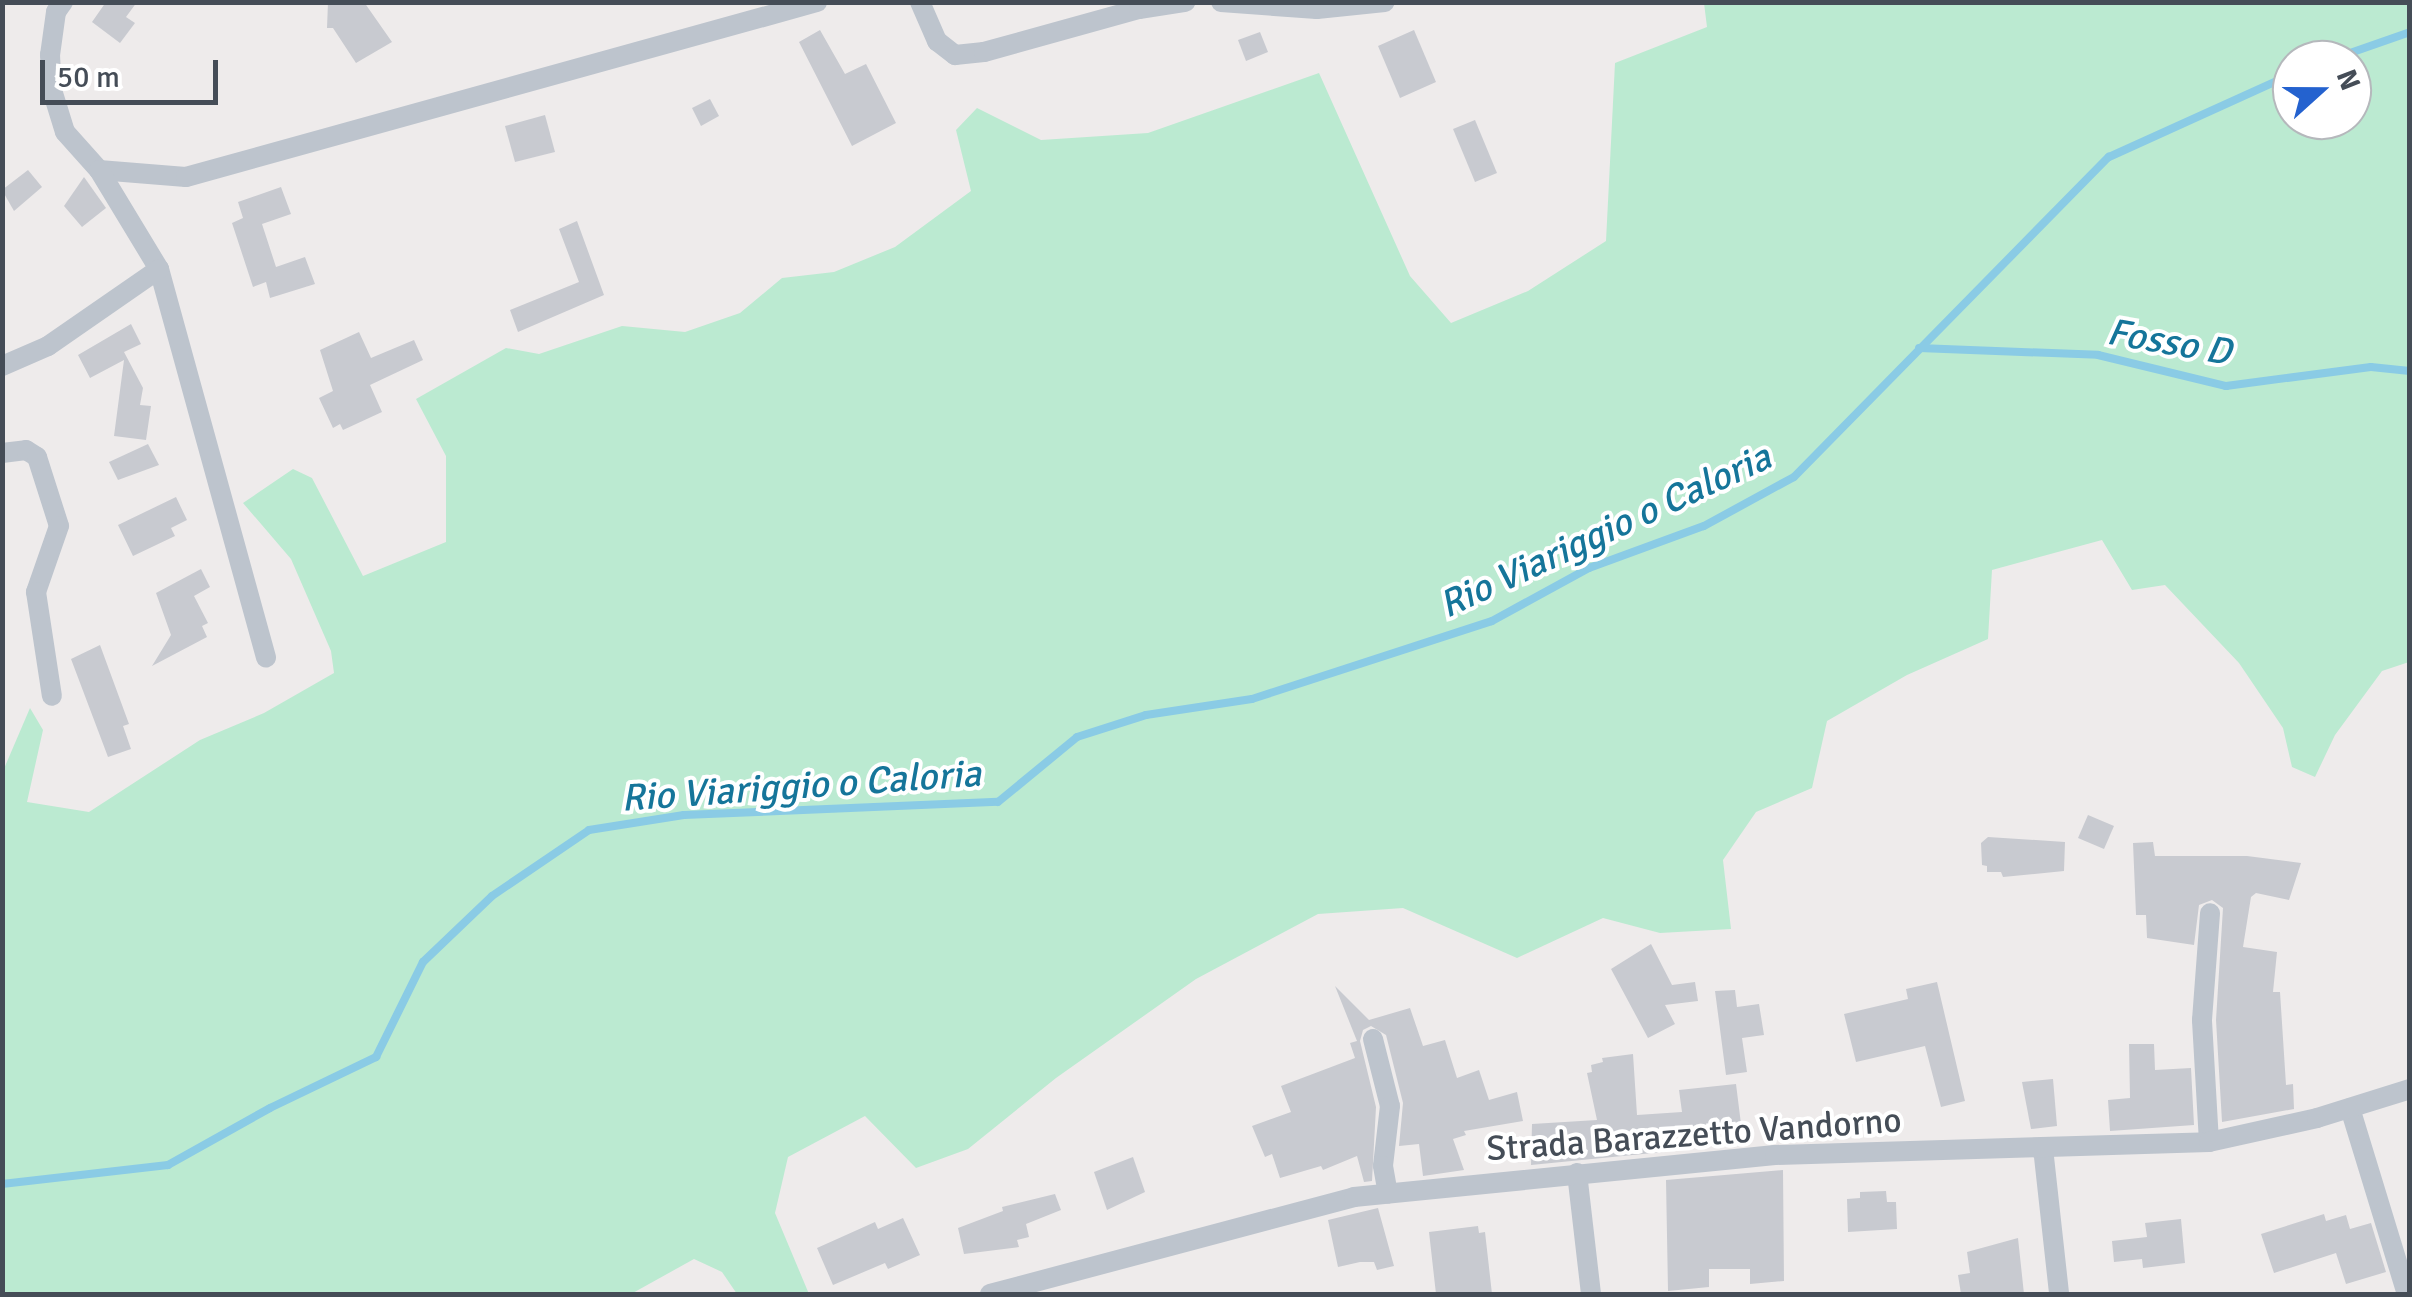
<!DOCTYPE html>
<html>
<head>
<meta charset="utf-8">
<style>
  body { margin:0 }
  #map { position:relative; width:2412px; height:1297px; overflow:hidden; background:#eeebeb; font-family:Signika,sans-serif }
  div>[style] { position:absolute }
  .green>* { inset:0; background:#bbead1 }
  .stream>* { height:8px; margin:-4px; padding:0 4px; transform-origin:4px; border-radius:4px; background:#8acbe5 }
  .building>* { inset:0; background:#c8cad0 }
  .minor>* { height:20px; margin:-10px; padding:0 10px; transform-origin:10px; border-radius:10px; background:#bdc4cd }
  span { translate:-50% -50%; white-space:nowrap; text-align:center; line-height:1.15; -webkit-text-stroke:8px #fff; paint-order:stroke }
  .street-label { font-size:35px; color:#454d57 }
  .water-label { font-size:38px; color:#15759a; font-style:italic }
  .frame { position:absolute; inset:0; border:5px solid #454d57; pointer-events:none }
  .north { position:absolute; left:2272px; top:40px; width:100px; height:100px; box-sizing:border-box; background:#fff; border:2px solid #b5b8bc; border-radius:50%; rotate:69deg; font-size:28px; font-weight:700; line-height:40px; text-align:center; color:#454d57 }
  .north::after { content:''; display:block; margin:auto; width:35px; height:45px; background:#2462cf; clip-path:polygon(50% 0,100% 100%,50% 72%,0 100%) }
  .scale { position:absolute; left:40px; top:60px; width:178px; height:45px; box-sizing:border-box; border:5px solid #454d57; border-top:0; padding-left:12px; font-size:30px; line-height:35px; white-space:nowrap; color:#454d57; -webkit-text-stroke:8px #fff; paint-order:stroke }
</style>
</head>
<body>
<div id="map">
  <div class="green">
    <i style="clip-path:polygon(evenodd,1704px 3px,2409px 3px,2409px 662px,2382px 671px,2335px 735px,2315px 777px,2292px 767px,2283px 728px,2239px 663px,2165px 585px,2132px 590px,2102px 540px,1992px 570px,1988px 639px,1907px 675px,1827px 721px,1812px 788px,1756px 812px,1723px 860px,1731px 929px,1660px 933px,1603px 918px,1517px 958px,1403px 908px,1318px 914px,1196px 979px,1056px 1078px,968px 1149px,916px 1168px,865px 1116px,788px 1157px,775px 1213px,809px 1294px,737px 1294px,722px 1272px,694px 1259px,631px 1294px,3px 1294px,3px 771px,30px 708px,43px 730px,27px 802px,89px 812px,200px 740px,264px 713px,334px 673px,331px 651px,291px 559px,243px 503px,293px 469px,312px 478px,363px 576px,446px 542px,446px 456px,416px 399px,506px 348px,539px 354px,622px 326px,685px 332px,740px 313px,782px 278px,834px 272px,895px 247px,971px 191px,956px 130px,977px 108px,1041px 140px,1148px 133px,1319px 73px,1410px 276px,1451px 323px,1528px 291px,1606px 241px,1615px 63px,1707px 27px,1704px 3px,2292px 60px,2352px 60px,2352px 120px,2292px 120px,2292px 60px)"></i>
  </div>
  <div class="stream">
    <i style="left:2330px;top:60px;width:85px;rotate:-19.3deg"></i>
    <i style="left:1919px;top:348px;width:179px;rotate:2.2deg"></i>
    <i style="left:2098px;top:355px;width:132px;rotate:13.6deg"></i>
    <i style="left:2226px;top:386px;width:146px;rotate:-7.5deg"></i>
    <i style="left:2371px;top:367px;width:39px;rotate:6deg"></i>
    <i style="left:2px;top:1184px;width:167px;rotate:-6.5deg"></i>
    <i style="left:168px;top:1165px;width:117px;rotate:-29.2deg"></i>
    <i style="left:270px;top:1108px;width:118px;rotate:-25.7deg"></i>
    <i style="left:376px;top:1057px;width:106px;rotate:-63.7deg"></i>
    <i style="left:423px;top:962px;width:95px;rotate:-43.7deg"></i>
    <i style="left:492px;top:896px;width:117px;rotate:-34.2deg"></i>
    <i style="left:589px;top:830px;width:96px;rotate:-9deg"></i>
    <i style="left:684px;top:815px;width:314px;rotate:-2.4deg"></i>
    <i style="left:998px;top:802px;width:102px;rotate:-39.4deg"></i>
    <i style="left:1077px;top:737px;width:72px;rotate:-17.7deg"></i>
    <i style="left:1146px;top:715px;width:107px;rotate:-8.6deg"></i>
    <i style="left:1252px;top:699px;width:252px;rotate:-18deg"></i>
    <i style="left:1492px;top:621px;width:111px;rotate:-28.7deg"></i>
    <i style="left:1589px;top:568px;width:122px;rotate:-20.1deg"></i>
    <i style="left:1704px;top:526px;width:102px;rotate:-28.6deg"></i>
    <i style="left:1794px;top:477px;width:449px;rotate:-45.5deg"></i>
    <i style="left:2109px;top:157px;width:201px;rotate:-24.4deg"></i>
  </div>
  <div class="building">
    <i style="clip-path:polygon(106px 2px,137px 2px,126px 17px,135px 23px,120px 43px,92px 22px)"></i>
    <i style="clip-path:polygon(328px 2px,364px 2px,392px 42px,356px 63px,333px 28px,327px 28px)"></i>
    <i style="clip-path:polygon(820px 30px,845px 74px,866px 64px,896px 123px,852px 146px,799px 42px)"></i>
    <i style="clip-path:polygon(1414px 30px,1436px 82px,1400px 98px,1378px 46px)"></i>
    <i style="clip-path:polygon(1260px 32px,1268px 52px,1246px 61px,1238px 40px)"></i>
    <i style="clip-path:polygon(710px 99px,719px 116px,701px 126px,692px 108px)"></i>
    <i style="clip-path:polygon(545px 115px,555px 152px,515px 162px,505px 126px)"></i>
    <i style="clip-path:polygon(1475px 120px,1497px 173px,1475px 182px,1453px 129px)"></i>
    <i style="clip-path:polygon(28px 170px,42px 187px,14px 211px,2px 190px)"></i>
    <i style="clip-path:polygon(84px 177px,106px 208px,82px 227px,64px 206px)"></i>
    <i style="clip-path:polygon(281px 187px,291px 214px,262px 224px,276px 267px,305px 257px,315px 284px,270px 298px,266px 282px,253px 287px,232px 223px,243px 218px,238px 202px)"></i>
    <i style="clip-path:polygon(577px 221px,604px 295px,518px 332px,510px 310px,579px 282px,559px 229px)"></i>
    <i style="clip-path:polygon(131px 324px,141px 344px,124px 352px,143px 388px,140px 405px,151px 406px,146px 440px,114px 436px,124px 360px,90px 378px,78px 355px)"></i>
    <i style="clip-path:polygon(359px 332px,371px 358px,414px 340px,423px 360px,370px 385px,382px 412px,343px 430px,340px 424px,333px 428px,319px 398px,333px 391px,320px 350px)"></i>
    <i style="clip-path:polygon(148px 444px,159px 465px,118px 480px,109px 462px)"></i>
    <i style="clip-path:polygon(176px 497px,187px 520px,171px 528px,175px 536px,133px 556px,118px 525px)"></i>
    <i style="clip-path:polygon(201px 569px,210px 587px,194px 596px,208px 623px,202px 626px,207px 637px,152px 666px,171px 635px,156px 593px)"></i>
    <i style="clip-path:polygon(100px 645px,129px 724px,123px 726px,131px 749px,108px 757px,71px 659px)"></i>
    <i style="clip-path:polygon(2088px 815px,2114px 826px,2104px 849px,2078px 838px)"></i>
    <i style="clip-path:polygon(1988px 837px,2065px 842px,2064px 871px,2003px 877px,2001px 872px,1987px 872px,1987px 866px,1982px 865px,1981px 843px)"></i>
    <i style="clip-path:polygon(2153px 842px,2155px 856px,2247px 856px,2301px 863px,2289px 900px,2256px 893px,2251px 897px,2243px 947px,2277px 952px,2273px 992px,2280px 992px,2286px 1085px,2293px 1084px,2294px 1109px,2222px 1122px,2216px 1020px,2223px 908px,2212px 900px,2199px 905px,2194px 945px,2147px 938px,2146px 915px,2136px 915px,2133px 843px)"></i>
    <i style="clip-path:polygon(1651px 944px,1672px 985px,1695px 982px,1698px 1001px,1665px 1005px,1675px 1024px,1648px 1038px,1611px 969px)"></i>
    <i style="clip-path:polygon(1937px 982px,1965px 1101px,1941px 1107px,1925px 1046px,1856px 1062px,1844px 1014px,1908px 999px,1906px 989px)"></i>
    <i style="clip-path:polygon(1335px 986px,1369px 1020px,1410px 1008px,1423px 1046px,1445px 1040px,1457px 1078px,1479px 1070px,1489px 1100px,1517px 1092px,1523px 1121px,1464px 1131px,1466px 1135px,1453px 1139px,1464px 1170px,1423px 1176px,1419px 1144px,1399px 1146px,1403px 1103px,1386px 1035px,1371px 1026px,1363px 1030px,1360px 1041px,1376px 1107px,1372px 1181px,1364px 1182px,1357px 1156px,1323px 1170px,1321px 1166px,1280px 1178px,1272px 1154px,1265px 1157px,1252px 1126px,1291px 1112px,1281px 1086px,1355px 1058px,1350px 1043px,1357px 1041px)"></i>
    <i style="clip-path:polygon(1735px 990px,1737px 1007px,1759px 1004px,1764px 1035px,1742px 1038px,1747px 1072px,1726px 1075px,1715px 991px)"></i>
    <i style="clip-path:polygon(2129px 1044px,2154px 1044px,2155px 1070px,2191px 1068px,2194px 1125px,2110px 1131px,2108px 1100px,2130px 1098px)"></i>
    <i style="clip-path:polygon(1633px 1054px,1637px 1115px,1682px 1112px,1679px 1090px,1736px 1084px,1741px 1124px,1662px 1133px,1663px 1152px,1531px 1165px,1532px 1124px,1597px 1120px,1587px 1073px,1592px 1072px,1591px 1065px,1603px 1062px,1602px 1058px)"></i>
    <i style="clip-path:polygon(2053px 1079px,2057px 1126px,2031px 1129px,2022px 1082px)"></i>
    <i style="clip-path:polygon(1133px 1157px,1145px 1192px,1107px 1210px,1094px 1172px)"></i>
    <i style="clip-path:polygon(1783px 1170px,1784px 1281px,1750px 1284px,1750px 1269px,1709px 1269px,1709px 1287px,1668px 1291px,1666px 1180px)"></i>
    <i style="clip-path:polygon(1886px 1191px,1887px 1202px,1896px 1202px,1897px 1229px,1848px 1232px,1847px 1199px,1860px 1198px,1860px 1192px)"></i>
    <i style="clip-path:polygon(1055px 1194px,1061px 1210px,1026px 1224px,1029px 1237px,1017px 1240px,1019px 1247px,964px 1254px,958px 1228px,1003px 1211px,1002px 1207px)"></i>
    <i style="clip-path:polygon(1378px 1208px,1394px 1266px,1377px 1270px,1374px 1262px,1360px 1262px,1338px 1267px,1328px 1220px)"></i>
    <i style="clip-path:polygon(2324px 1214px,2326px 1221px,2346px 1215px,2350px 1229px,2371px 1223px,2386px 1272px,2346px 1284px,2336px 1253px,2274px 1273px,2261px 1234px)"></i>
    <i style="clip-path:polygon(903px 1218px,920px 1255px,888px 1269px,885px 1263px,833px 1285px,817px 1248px,875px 1222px,878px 1229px)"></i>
    <i style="clip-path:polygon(2181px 1219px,2185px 1263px,2143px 1268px,2142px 1259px,2114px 1262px,2112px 1241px,2147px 1237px,2145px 1223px)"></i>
    <i style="clip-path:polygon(1478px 1226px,1479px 1233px,1485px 1232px,1492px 1294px,1436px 1294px,1429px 1232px)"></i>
    <i style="clip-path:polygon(2018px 1238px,2024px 1294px,1961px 1294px,1958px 1275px,1970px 1273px,1967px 1252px)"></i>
  </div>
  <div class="minor">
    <i style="left:63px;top:2px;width:12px;rotate:125deg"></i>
    <i style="left:56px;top:12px;width:43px;rotate:97.9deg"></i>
    <i style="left:50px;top:55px;width:35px;rotate:87deg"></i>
    <i style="left:52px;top:90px;width:44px;rotate:72.8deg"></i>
    <i style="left:65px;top:132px;width:51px;rotate:48.2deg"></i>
    <i style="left:99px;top:170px;width:87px;rotate:4.6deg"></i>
    <i style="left:186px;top:177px;width:655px;rotate:-15.5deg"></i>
    <i style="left:920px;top:2px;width:43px;rotate:66.4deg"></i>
    <i style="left:937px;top:41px;width:23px;rotate:38deg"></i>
    <i style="left:955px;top:55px;width:29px;rotate:-6deg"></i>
    <i style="left:984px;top:52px;width:161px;rotate:-15.5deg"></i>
    <i style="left:1139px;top:9px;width:47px;rotate:-8.7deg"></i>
    <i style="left:1221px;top:2px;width:96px;rotate:4.2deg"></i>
    <i style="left:1317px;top:9px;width:68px;rotate:-5.9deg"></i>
    <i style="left:99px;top:170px;width:116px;rotate:58.8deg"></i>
    <i style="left:159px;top:269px;width:403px;rotate:74.6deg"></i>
    <i style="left:2px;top:366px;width:50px;rotate:-23.5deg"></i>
    <i style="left:48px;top:346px;width:135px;rotate:-34.7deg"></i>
    <i style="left:2px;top:453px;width:24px;rotate:-7deg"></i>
    <i style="left:26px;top:450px;width:13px;rotate:32deg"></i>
    <i style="left:37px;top:457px;width:72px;rotate:72.3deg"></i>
    <i style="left:59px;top:526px;width:70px;rotate:109.2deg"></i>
    <i style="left:36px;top:592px;width:105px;rotate:81.3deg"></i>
    <i style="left:1373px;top:1039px;width:69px;rotate:75.8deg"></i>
    <i style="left:1390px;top:1106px;width:60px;rotate:96.7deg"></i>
    <i style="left:1383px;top:1166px;width:28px;rotate:80deg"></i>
    <i style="left:2350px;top:1108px;width:195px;rotate:73deg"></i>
    <i style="left:2209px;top:1142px;width:122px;rotate:-93.3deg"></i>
    <i style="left:2202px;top:1020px;width:107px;rotate:-85.7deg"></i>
    <i style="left:2043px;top:1148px;width:147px;rotate:83.7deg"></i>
    <i style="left:1577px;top:1173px;width:122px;rotate:83.4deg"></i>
    <i style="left:990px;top:1294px;width:377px;rotate:-14.9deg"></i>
    <i style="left:1354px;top:1197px;width:423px;rotate:-5.7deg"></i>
    <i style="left:1775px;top:1155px;width:434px;rotate:-1.7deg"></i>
    <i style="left:2209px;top:1142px;width:111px;rotate:-12.5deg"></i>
    <i style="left:2317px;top:1118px;width:97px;rotate:-17.3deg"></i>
  </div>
  <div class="street-label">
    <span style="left:1694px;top:1135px;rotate:-4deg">Strada Barazzetto Vandorno</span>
  </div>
  <div class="water-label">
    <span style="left:2169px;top:342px;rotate:10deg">Fosso D</span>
    <span style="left:1605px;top:531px;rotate:-25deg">Rio Viariggio o Caloria</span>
    <span style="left:801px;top:786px;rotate:-4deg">Rio Viariggio o Caloria</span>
  </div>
  <div class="frame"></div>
  <div class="north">N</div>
  <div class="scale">50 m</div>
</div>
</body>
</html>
